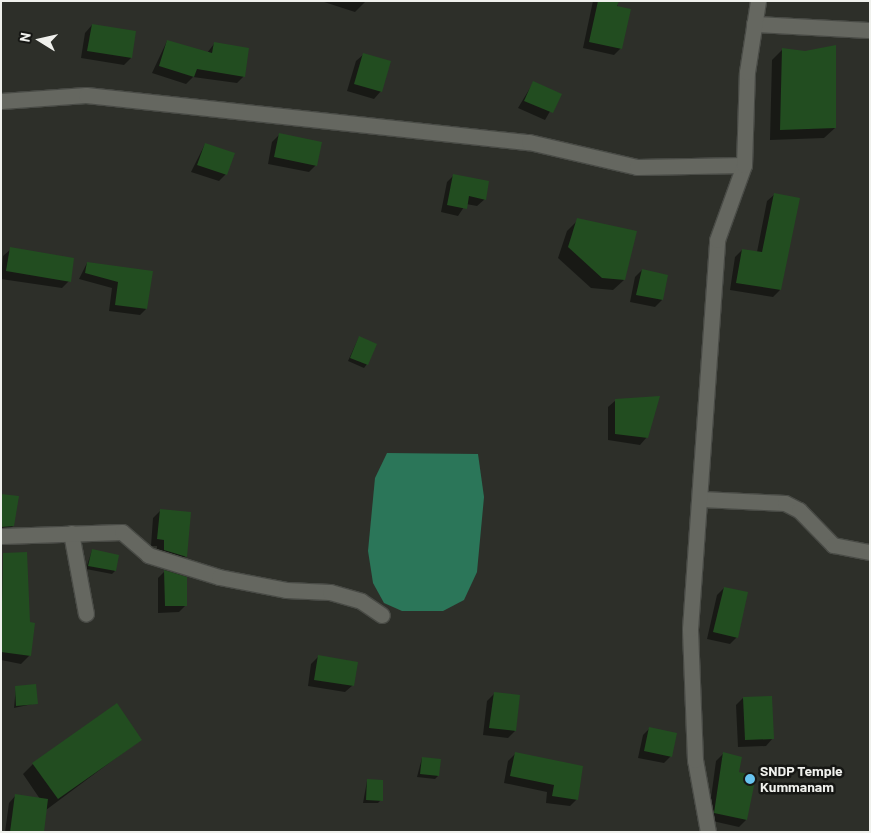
<!DOCTYPE html>
<html>
<head>
<meta charset="utf-8">
<style>
  body { margin:0 }
  #map { position:relative; width:871px; height:833px; overflow:hidden; background:#2d2f29; font-family:Barlow,sans-serif }
  div>[style] { position:absolute }
  .water>* { inset:0; background:#2b7659 }
  .shadow>* { inset:0; background:#0007 }
  .building>* { inset:0; background:#224d20 }
  .roads { filter:drop-shadow(1px 0 #494b46) drop-shadow(-1px 0 #494b46) drop-shadow(0 1px #494b46) drop-shadow(0 -1px #494b46) }
  .minor>* { height:15px; margin:-7.5px; padding:0 7.5px; transform-origin:7.5px; border-radius:7.5px; background:#656760 }
  .dots>* { width:14px; height:14px; translate:-50% -50%; box-sizing:border-box; border:2px solid #161714; border-radius:50% }
  span { translate:-50% -50%; white-space:nowrap; text-align:center; line-height:1.15; -webkit-text-stroke:5px #161714; paint-order:stroke }
  .poi-label { font-size:14px; color:#eff0ec; font-weight:700 }
  .left { translate:0 -50%; text-align:left }
  .frame { position:absolute; inset:0; border:2px solid #eff0ec; pointer-events:none }
  .north { position:absolute; left:15px; top:15px; width:50px; height:50px; -webkit-text-stroke:4px #161714; paint-order:stroke; rotate:280deg; font-size:14px; font-weight:700; line-height:20px; text-align:center; color:#eff0ec }
  .north::after { content:''; display:block; margin:auto; width:18px; height:22px; background:#eff0ec; clip-path:polygon(50% 0,100% 100%,50% 72%,0 100%) }
</style>
</head>
<body>
<div id="map">
  <div class="water">
    <i style="clip-path:polygon(387px 453px,478px 454px,484px 497px,477px 572px,464px 600px,443px 611px,402px 611px,384px 603px,373px 583px,368px 551px,375px 478px)"></i>
  </div>
  <div class="shadow">
    <i style="clip-path:polygon(321px 1px,366px 1px,355px 12px)"></i>
    <i style="clip-path:polygon(593px 1px,617px 1px,621px 48px,614px 55px,583px 48px)"></i>
    <i style="clip-path:polygon(92px 25px,135px 32px,131px 58px,124px 65px,81px 58px,85px 33px)"></i>
    <i style="clip-path:polygon(167px 41px,207px 53px,214px 44px,244px 76px,237px 83px,193px 77px,186px 84px,152px 73px)"></i>
    <i style="clip-path:polygon(783px 49px,835px 128px,824px 138px,770px 140px,772px 60px)"></i>
    <i style="clip-path:polygon(364px 54px,381px 91px,374px 99px,347px 91px,356px 61px)"></i>
    <i style="clip-path:polygon(533px 83px,560px 94px,545px 120px,518px 108px)"></i>
    <i style="clip-path:polygon(279px 135px,316px 165px,309px 172px,268px 164px,272px 142px)"></i>
    <i style="clip-path:polygon(205px 144px,226px 174px,219px 181px,191px 172px)"></i>
    <i style="clip-path:polygon(454px 175px,485px 199px,477px 206px,466px 204px,458px 216px,441px 212px,447px 182px)"></i>
    <i style="clip-path:polygon(775px 194px,798px 199px,780px 290px,773px 297px,730px 290px,735px 257px,742px 250px,757px 252px,767px 201px)"></i>
    <i style="clip-path:polygon(578px 220px,624px 280px,613px 290px,591px 288px,558px 258px,567px 231px)"></i>
    <i style="clip-path:polygon(11px 249px,69px 281px,62px 288px,1px 279px,3px 256px)"></i>
    <i style="clip-path:polygon(87px 263px,151px 272px,146px 309px,140px 315px,109px 311px,112px 288px,79px 279px)"></i>
    <i style="clip-path:polygon(642px 270px,667px 276px,662px 300px,655px 307px,630px 302px,635px 277px)"></i>
    <i style="clip-path:polygon(359px 337px,367px 364px,364px 368px,348px 361px)"></i>
    <i style="clip-path:polygon(616px 400px,647px 437px,640px 445px,608px 440px,608px 407px)"></i>
    <i style="clip-path:polygon(1px 495px,13px 526px,6px 533px,1px 532px)"></i>
    <i style="clip-path:polygon(160px 511px,190px 513px,185px 557px,178px 564px,157px 557px,157px 546px,151px 546px,153px 518px)"></i>
    <i style="clip-path:polygon(92px 550px,115px 571px,112px 574px,86px 569px)"></i>
    <i style="clip-path:polygon(3px 554px,30px 655px,21px 664px,1px 660px)"></i>
    <i style="clip-path:polygon(165px 571px,186px 605px,179px 612px,158px 613px,158px 578px)"></i>
    <i style="clip-path:polygon(724px 588px,737px 637px,730px 644px,707px 639px,717px 595px)"></i>
    <i style="clip-path:polygon(318px 657px,353px 685px,345px 692px,308px 686px,311px 664px)"></i>
    <i style="clip-path:polygon(16px 687px,37px 703px,14px 708px)"></i>
    <i style="clip-path:polygon(494px 694px,515px 731px,508px 738px,483px 735px,487px 701px)"></i>
    <i style="clip-path:polygon(743px 698px,773px 738px,766px 746px,738px 747px,736px 705px)"></i>
    <i style="clip-path:polygon(650px 728px,671px 756px,664px 763px,638px 758px,643px 735px)"></i>
    <i style="clip-path:polygon(140px 740px,46px 810px,43px 832px,5px 832px,9px 803px,16px 795px,40px 799px,23px 774px,33px 764px)"></i>
    <i style="clip-path:polygon(515px 754px,577px 799px,570px 806px,546px 803px,547px 792px,504px 783px,508px 761px)"></i>
    <i style="clip-path:polygon(723px 754px,737px 773px,746px 820px,739px 827px,708px 820px,716px 761px)"></i>
    <i style="clip-path:polygon(422px 758px,438px 776px,435px 779px,417px 777px)"></i>
    <i style="clip-path:polygon(367px 781px,381px 800px,378px 803px,363px 803px)"></i>
  </div>
  <div class="building">
    <i style="clip-path:polygon(598px 1px,619px 1px,617px 6px,631px 9px,622px 49px,589px 42px)"></i>
    <i style="clip-path:polygon(92px 24px,136px 31px,132px 58px,87px 51px)"></i>
    <i style="clip-path:polygon(167px 40px,212px 53px,214px 42px,249px 48px,245px 77px,197px 69px,194px 77px,159px 66px)"></i>
    <i style="clip-path:polygon(836px 45px,836px 128px,780px 130px,782px 48px,805px 51px)"></i>
    <i style="clip-path:polygon(363px 53px,391px 61px,382px 92px,354px 84px)"></i>
    <i style="clip-path:polygon(533px 81px,562px 94px,553px 113px,524px 101px)"></i>
    <i style="clip-path:polygon(279px 133px,322px 142px,317px 166px,274px 157px)"></i>
    <i style="clip-path:polygon(205px 143px,235px 153px,227px 175px,197px 165px)"></i>
    <i style="clip-path:polygon(453px 174px,489px 181px,486px 200px,469px 196px,467px 209px,447px 205px)"></i>
    <i style="clip-path:polygon(774px 193px,800px 198px,781px 290px,736px 283px,742px 249px,762px 252px)"></i>
    <i style="clip-path:polygon(577px 218px,637px 231px,625px 280px,602px 278px,568px 247px)"></i>
    <i style="clip-path:polygon(10px 247px,74px 258px,71px 282px,6px 271px)"></i>
    <i style="clip-path:polygon(87px 262px,153px 271px,147px 309px,115px 305px,118px 282px,85px 273px)"></i>
    <i style="clip-path:polygon(642px 269px,668px 275px,663px 300px,636px 295px)"></i>
    <i style="clip-path:polygon(359px 336px,377px 344px,368px 365px,350px 358px)"></i>
    <i style="clip-path:polygon(660px 396px,648px 438px,615px 434px,615px 399px)"></i>
    <i style="clip-path:polygon(1px 494px,19px 496px,14px 526px,1px 527px)"></i>
    <i style="clip-path:polygon(160px 509px,191px 512px,187px 557px,164px 550px,164px 540px,157px 539px)"></i>
    <i style="clip-path:polygon(92px 549px,119px 555px,116px 571px,88px 566px)"></i>
    <i style="clip-path:polygon(27px 552px,30px 622px,35px 623px,31px 656px,1px 652px,3px 553px)"></i>
    <i style="clip-path:polygon(164px 570px,187px 577px,187px 606px,165px 606px)"></i>
    <i style="clip-path:polygon(724px 587px,748px 592px,738px 638px,713px 632px)"></i>
    <i style="clip-path:polygon(318px 655px,358px 662px,354px 686px,314px 680px)"></i>
    <i style="clip-path:polygon(36px 684px,38px 704px,16px 706px,15px 686px)"></i>
    <i style="clip-path:polygon(494px 692px,520px 695px,516px 731px,489px 728px)"></i>
    <i style="clip-path:polygon(772px 696px,774px 739px,745px 740px,743px 697px)"></i>
    <i style="clip-path:polygon(117px 703px,142px 740px,58px 799px,32px 763px)"></i>
    <i style="clip-path:polygon(649px 727px,677px 733px,672px 757px,644px 751px)"></i>
    <i style="clip-path:polygon(515px 752px,583px 766px,578px 800px,552px 796px,554px 785px,510px 776px)"></i>
    <i style="clip-path:polygon(723px 752px,742px 757px,739px 772px,756px 776px,747px 820px,714px 813px)"></i>
    <i style="clip-path:polygon(422px 757px,441px 759px,439px 776px,420px 774px)"></i>
    <i style="clip-path:polygon(367px 779px,383px 780px,383px 801px,366px 800px)"></i>
    <i style="clip-path:polygon(15px 794px,48px 799px,44px 832px,10px 832px)"></i>
  </div>
  <div class="roads">
    <div class="minor">
      <i style="left:754px;top:24px;width:116px;rotate:3deg"></i>
      <i style="left:1px;top:101px;width:85px;rotate:-4deg"></i>
      <i style="left:86px;top:95px;width:445px;rotate:6.1deg"></i>
      <i style="left:529px;top:142px;width:111px;rotate:13deg"></i>
      <i style="left:637px;top:167px;width:107px;rotate:-1.1deg"></i>
      <i style="left:701px;top:499px;width:84px;rotate:2.7deg"></i>
      <i style="left:785px;top:503px;width:16px;rotate:27deg"></i>
      <i style="left:799px;top:510px;width:49px;rotate:45.8deg"></i>
      <i style="left:833px;top:545px;width:38px;rotate:11deg"></i>
      <i style="left:71px;top:533px;width:82px;rotate:79.5deg"></i>
      <i style="left:1px;top:536px;width:121px;rotate:-1.9deg"></i>
      <i style="left:122px;top:532px;width:35px;rotate:41deg"></i>
      <i style="left:148px;top:555px;width:74px;rotate:17.2deg"></i>
      <i style="left:219px;top:577px;width:68px;rotate:11deg"></i>
      <i style="left:286px;top:590px;width:44px;rotate:2.6deg"></i>
      <i style="left:330px;top:592px;width:32px;rotate:16deg"></i>
      <i style="left:361px;top:601px;width:25px;rotate:34deg"></i>
      <i style="left:708px;top:832px;width:73px;rotate:-100.2deg"></i>
      <i style="left:695px;top:760px;width:131px;rotate:-92.2deg"></i>
      <i style="left:690px;top:629px;width:390px;rotate:-86deg"></i>
      <i style="left:717px;top:240px;width:80px;rotate:-70.2deg"></i>
      <i style="left:744px;top:165px;width:93px;rotate:-88.2deg"></i>
      <i style="left:747px;top:72px;width:72px;rotate:-81.2deg"></i>
    </div>
  </div>
  <div class="dots">
    <i style="left:750px;top:779px;background:#68c4f0"></i>
  </div>
  <div class="poi-label">
    <span class="left" style="left:760px;top:779px">SNDP Temple<br>Kummanam</span>
  </div>
  <div class="frame"></div>
  <div class="north">N</div>
</div>
</body>
</html>
